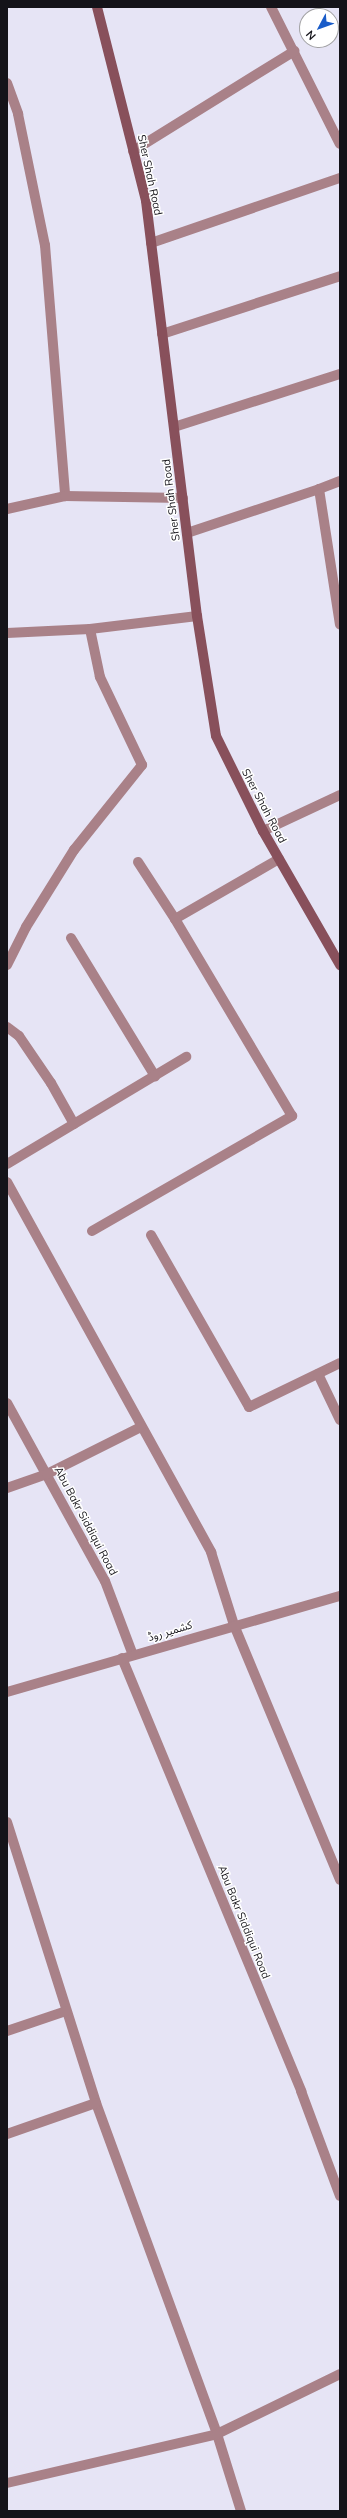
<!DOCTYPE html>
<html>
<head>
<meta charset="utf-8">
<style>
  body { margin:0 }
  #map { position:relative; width:347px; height:2518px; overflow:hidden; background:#e6e4f5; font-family:Mulish,"Noto Sans Arabic",sans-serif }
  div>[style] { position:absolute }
  .minor>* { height:10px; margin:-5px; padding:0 5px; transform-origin:5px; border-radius:5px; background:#a98188 }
  .tertiary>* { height:10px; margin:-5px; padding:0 5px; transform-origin:5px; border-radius:5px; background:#a98188 }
  .secondary>* { height:10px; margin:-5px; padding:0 5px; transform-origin:5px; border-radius:5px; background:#88505b }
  span { translate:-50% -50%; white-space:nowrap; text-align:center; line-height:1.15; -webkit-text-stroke:3px #fff; paint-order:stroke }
  .street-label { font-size:11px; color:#141319 }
  .frame { position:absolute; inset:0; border:8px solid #141319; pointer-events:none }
  .north { position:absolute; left:299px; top:8px; width:40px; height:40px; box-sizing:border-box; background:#fff; border:1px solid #a1a1a3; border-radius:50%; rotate:229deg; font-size:11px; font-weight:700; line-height:16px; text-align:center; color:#141319 }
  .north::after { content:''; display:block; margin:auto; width:14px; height:18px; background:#1a5cc8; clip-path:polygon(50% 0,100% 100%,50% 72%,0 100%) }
</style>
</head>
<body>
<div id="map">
  <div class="minor">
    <i style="left:271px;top:7px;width:153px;rotate:63.3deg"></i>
    <i style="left:7px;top:83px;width:33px;rotate:70deg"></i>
    <i style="left:18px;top:114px;width:134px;rotate:78.4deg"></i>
    <i style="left:45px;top:245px;width:252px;rotate:85.4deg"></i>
    <i style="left:133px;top:151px;width:190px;rotate:-31.8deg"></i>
    <i style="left:151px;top:243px;width:200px;rotate:-19deg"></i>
    <i style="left:162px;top:334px;width:187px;rotate:-18deg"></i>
    <i style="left:174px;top:427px;width:174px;rotate:-17.7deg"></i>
    <i style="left:340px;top:481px;width:22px;rotate:159deg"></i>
    <i style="left:319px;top:489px;width:137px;rotate:81.2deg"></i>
    <i style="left:7px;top:509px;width:59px;rotate:-12.6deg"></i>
    <i style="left:65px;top:496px;width:118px;rotate:1deg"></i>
    <i style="left:187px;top:533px;width:139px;rotate:-18.4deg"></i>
    <i style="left:7px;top:633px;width:83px;rotate:-2.8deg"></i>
    <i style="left:138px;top:862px;width:68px;rotate:57deg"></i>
    <i style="left:175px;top:919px;width:120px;rotate:-30deg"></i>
    <i style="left:71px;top:938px;width:162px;rotate:58.7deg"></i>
    <i style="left:7px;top:965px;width:42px;rotate:-63.4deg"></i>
    <i style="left:26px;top:927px;width:91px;rotate:-58.1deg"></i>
    <i style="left:74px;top:850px;width:109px;rotate:-51.3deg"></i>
    <i style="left:142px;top:765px;width:98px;rotate:-115.5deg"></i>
    <i style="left:100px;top:677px;width:49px;rotate:-101.8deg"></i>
    <i style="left:90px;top:629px;width:108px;rotate:-6.9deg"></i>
    <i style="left:7px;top:1027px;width:15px;rotate:37deg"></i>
    <i style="left:19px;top:1036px;width:57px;rotate:55.8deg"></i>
    <i style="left:51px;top:1083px;width:47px;rotate:60.7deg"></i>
    <i style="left:7px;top:1164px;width:209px;rotate:-30.9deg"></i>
    <i style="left:7px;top:1182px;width:423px;rotate:61.1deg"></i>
    <i style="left:211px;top:1552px;width:77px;rotate:72.5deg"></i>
    <i style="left:234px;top:1625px;width:276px;rotate:67.4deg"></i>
    <i style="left:92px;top:1231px;width:231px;rotate:-29.9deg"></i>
    <i style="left:292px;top:1116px;width:229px;rotate:-120.7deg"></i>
    <i style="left:151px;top:1235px;width:198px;rotate:60.3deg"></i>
    <i style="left:249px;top:1407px;width:101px;rotate:-25.8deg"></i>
    <i style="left:318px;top:1374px;width:51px;rotate:64.4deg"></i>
    <i style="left:7px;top:1403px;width:203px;rotate:61.2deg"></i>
    <i style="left:105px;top:1581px;width:79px;rotate:69.3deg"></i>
    <i style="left:7px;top:1488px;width:42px;rotate:-19.3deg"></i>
    <i style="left:47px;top:1474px;width:105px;rotate:-26.6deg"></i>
    <i style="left:122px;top:1658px;width:469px;rotate:67.5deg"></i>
    <i style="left:301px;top:2091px;width:112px;rotate:69.6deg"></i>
    <i style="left:7px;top:1822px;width:295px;rotate:72.4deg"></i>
    <i style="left:96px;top:2103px;width:352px;rotate:69.9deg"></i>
    <i style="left:217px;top:2434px;width:81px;rotate:72.7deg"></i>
    <i style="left:7px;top:2031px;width:62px;rotate:-18.7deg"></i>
    <i style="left:7px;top:2134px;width:94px;rotate:-19.2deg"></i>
    <i style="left:7px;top:2483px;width:216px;rotate:-13.1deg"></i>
    <i style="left:217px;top:2434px;width:137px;rotate:-26deg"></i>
  </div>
  <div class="tertiary">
    <i style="left:263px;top:831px;width:85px;rotate:-25.1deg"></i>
    <i style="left:7px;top:1692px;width:347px;rotate:-16.1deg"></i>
  </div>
  <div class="secondary">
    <i style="left:97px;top:7px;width:200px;rotate:75.8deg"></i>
    <i style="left:146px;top:201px;width:418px;rotate:83deg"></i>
    <i style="left:197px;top:616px;width:121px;rotate:81deg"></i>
    <i style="left:216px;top:736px;width:106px;rotate:63.7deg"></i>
    <i style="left:263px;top:831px;width:155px;rotate:60.1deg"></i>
  </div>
  <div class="street-label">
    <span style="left:150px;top:175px;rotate:78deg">Sher Shah Road</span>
    <span style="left:171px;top:500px;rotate:-97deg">Sher Shah Road</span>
    <span style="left:264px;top:806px;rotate:62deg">Sher Shah Road</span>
    <span style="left:86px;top:1521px;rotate:62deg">Abu Bakr Siddiqui Road</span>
    <span style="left:170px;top:1631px;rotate:-17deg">کشمیر روڈ</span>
    <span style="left:244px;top:1922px;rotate:68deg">Abu Bakr Siddiqui Road</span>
  </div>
  <div class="frame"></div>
  <div class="north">N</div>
</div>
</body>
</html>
